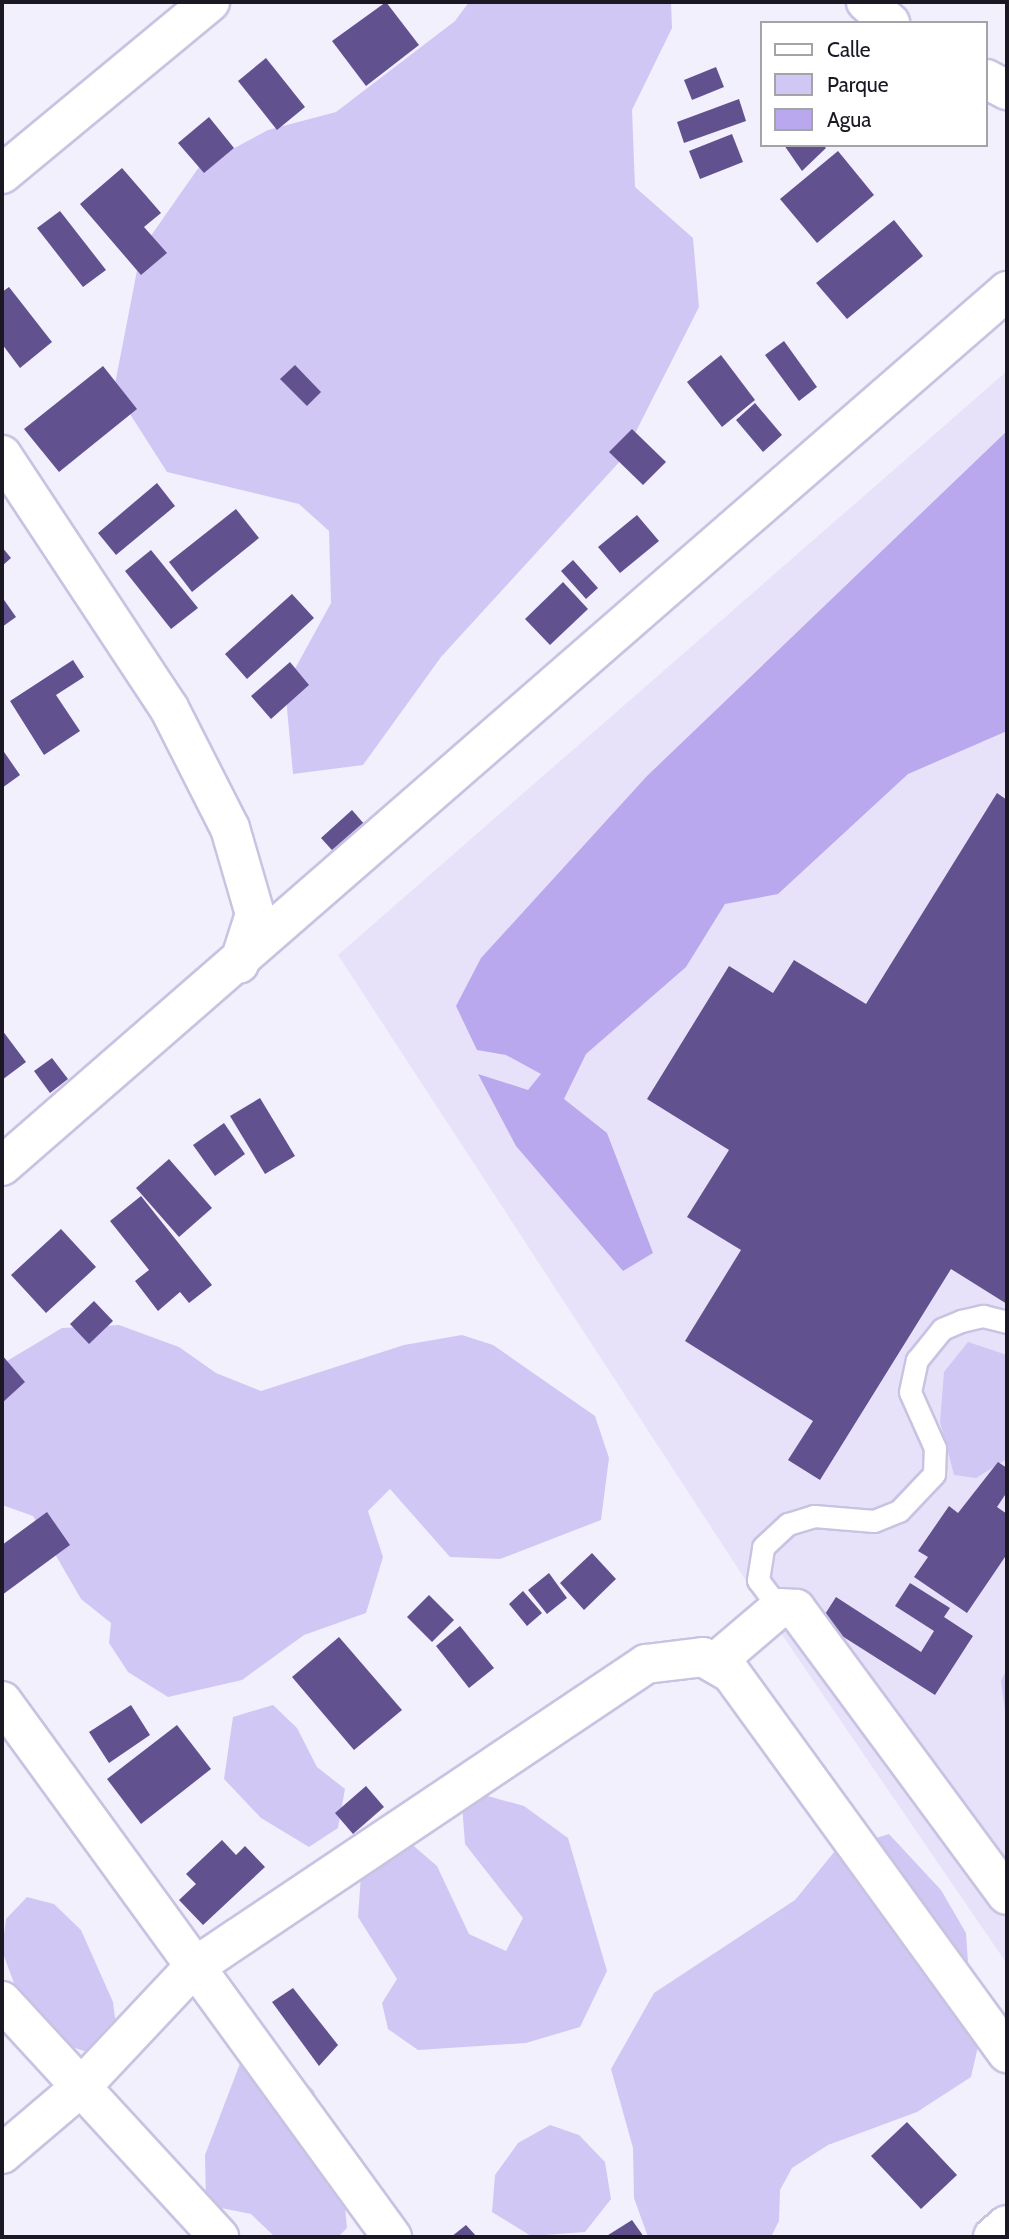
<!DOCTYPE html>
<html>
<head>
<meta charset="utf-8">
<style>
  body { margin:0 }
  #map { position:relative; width:1009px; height:2239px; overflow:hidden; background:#f3f0fd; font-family:Cabin,sans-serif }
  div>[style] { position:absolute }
  .built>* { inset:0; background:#e7e2f9 }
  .green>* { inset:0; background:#d1c7f4 }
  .water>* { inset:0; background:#b9a8ed }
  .building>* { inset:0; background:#62518f }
  .roads { filter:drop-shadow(2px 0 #c9c3e2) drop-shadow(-2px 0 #c9c3e2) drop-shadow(0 2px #c9c3e2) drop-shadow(0 -2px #c9c3e2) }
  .service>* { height:21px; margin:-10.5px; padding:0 10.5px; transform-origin:10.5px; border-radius:10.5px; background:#fff }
  .minor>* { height:38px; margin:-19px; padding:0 19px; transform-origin:19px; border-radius:19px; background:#fff }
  span { translate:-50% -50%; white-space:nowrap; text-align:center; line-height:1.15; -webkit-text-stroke:7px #fff; paint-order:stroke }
  .frame { position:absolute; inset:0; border:4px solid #1b1824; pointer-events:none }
  .legend { position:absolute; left:760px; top:21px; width:228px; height:126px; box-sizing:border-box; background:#fff; border:2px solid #a4a3a7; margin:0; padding:9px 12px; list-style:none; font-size:21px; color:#1b1824 }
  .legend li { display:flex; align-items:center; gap:14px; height:35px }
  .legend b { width:35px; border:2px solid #a4a3a7 }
</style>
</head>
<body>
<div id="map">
  <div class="built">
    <i style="clip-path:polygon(1007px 371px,1007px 1964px,765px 1610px,338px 955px)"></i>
  </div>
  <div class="green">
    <i style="clip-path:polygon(469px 2px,671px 2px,672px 28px,632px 110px,635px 187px,693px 238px,699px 307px,622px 459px,441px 657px,363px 765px,293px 774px,285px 687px,331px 603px,329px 531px,299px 504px,167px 472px,114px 389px,141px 250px,199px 167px,268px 130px,336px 112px,455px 21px)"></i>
    <i style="clip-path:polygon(119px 1325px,179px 1347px,216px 1373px,261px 1391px,404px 1345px,462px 1335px,493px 1345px,595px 1416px,609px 1458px,601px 1520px,500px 1559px,450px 1557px,390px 1489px,368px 1511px,383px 1557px,366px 1613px,304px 1635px,242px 1680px,168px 1697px,128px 1672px,109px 1643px,111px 1623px,81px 1599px,33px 1516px,2px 1505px,2px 1364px,62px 1328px)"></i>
    <i style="clip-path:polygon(968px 1342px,1007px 1355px,1007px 1459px,976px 1478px,954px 1475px,940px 1422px,944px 1372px)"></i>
    <i style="clip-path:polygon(1007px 1669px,1007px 1726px,1001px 1681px)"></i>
    <i style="clip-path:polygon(273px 1705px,297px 1728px,317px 1767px,345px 1789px,338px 1828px,309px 1847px,261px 1818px,224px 1779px,233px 1717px)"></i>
    <i style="clip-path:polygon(484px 1795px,524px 1806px,568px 1838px,607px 1971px,580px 2027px,526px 2043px,418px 2050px,388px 2029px,382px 2003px,397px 1979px,358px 1917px,361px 1875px,408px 1841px,437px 1866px,469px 1934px,506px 1951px,523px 1918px,465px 1844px,462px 1805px)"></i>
    <i style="clip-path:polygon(889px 1834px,941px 1890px,966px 1933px,969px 1976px,984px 2020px,971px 2077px,917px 2112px,828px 2145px,792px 2168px,780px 2190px,779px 2221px,771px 2237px,648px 2237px,634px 2198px,633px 2148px,611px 2069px,654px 1993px,795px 1900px,835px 1851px)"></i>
    <i style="clip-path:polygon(27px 1897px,54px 1904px,81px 1930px,113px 2002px,117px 2033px,103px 2057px,53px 2041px,14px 1983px,2px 1951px,6px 1919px)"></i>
    <i style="clip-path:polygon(249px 2040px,282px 2059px,314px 2091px,343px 2184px,347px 2228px,338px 2237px,275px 2237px,251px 2214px,206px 2205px,205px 2155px)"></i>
    <i style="clip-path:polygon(550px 2125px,579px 2135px,605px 2162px,611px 2199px,585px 2232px,531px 2236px,492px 2212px,495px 2175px,518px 2143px)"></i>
  </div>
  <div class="water">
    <i style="clip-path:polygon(1007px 431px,1007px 731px,908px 774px,778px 894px,725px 904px,686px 967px,586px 1054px,564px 1099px,607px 1133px,653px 1253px,623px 1271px,516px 1146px,478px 1074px,528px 1090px,541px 1074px,506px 1055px,477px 1050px,456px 1006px,481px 958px,647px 776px)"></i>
  </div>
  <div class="building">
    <i style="clip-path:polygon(386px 2px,419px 45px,366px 86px,332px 41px)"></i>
    <i style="clip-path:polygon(266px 58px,305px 107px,277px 130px,238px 81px)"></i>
    <i style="clip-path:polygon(716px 67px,724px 87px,692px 100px,684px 80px)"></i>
    <i style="clip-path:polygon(739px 99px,746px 121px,684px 143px,677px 122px)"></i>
    <i style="clip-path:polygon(209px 117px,234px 148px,204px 173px,178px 143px)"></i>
    <i style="clip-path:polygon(732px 134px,743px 162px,700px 179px,689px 151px)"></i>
    <i style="clip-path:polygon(784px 145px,823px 145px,826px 148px,802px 171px)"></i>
    <i style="clip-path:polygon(838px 151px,874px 195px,817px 243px,780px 199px)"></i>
    <i style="clip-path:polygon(122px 168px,161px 213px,144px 227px,167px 253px,141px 275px,80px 204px)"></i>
    <i style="clip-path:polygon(60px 211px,106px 270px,83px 287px,37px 228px)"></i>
    <i style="clip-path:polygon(894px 220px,923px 256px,847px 319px,816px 283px)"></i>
    <i style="clip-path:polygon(9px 287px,52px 342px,20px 368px,2px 344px,2px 292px)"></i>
    <i style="clip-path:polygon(784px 341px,817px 387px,799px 401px,765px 355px)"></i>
    <i style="clip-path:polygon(721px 355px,755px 400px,722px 427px,687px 382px)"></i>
    <i style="clip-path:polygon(295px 365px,321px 392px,307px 406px,280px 379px)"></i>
    <i style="clip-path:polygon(103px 366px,137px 409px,59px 472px,24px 429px)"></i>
    <i style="clip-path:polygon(755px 403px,782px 435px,763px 452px,736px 420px)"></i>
    <i style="clip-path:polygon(632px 429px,666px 462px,643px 485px,609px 452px)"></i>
    <i style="clip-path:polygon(157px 483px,175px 506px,116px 555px,98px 533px)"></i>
    <i style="clip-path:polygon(236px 509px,259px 538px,192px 592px,169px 562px)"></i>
    <i style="clip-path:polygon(637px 515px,659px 541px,620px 573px,598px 547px)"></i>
    <i style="clip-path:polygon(2px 547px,11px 558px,2px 566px)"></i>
    <i style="clip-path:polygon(151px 550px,198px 608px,171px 629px,125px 571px)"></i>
    <i style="clip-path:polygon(573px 560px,598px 588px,586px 599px,561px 571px)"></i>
    <i style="clip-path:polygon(563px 582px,588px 609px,550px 645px,525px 619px)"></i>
    <i style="clip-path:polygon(292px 594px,314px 618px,247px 679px,225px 654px)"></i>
    <i style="clip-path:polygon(2px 597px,16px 617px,2px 627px)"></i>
    <i style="clip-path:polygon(73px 660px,84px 677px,56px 695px,80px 731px,44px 755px,10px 701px)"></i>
    <i style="clip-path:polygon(290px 662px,309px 685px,271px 719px,251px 696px)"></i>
    <i style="clip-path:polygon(2px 749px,20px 775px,2px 788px)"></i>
    <i style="clip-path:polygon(997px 793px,1007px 800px,1007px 1304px,951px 1269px,820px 1480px,788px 1460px,813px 1421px,685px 1341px,741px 1250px,687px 1217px,729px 1150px,647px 1099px,729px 966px,773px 993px,794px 960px,866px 1004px)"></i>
    <i style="clip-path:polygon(352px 810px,372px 833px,341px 860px,321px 838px)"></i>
    <i style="clip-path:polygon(2px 1030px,26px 1062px,2px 1080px)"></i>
    <i style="clip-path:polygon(52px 1058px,68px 1079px,50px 1093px,34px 1071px)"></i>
    <i style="clip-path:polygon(260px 1098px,295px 1156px,265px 1174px,230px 1116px)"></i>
    <i style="clip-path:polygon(224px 1123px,245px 1154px,215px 1176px,193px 1145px)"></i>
    <i style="clip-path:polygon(169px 1159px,212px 1208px,179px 1237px,136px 1188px)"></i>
    <i style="clip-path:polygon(141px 1196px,212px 1285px,189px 1303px,180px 1292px,158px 1311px,135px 1281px,149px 1270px,110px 1221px)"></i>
    <i style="clip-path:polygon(61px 1229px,96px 1267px,46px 1313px,11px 1275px)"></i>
    <i style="clip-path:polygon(94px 1301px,113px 1321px,89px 1344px,70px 1324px)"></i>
    <i style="clip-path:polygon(2px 1355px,25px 1382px,2px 1403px)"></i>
    <i style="clip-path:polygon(998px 1462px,1007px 1468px,1007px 1492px,997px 1507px,1007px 1514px,1007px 1554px,967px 1613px,914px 1577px,928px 1557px,918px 1551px,949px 1506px,958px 1513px)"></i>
    <i style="clip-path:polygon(47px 1512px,70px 1545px,2px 1595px,2px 1545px)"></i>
    <i style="clip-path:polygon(592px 1553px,616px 1579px,584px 1610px,560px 1583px)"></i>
    <i style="clip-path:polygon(549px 1573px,567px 1598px,547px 1614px,528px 1590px)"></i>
    <i style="clip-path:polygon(910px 1583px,950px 1608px,944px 1617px,973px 1636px,935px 1695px,820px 1622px,836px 1597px,921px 1652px,934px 1631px,895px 1606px)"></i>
    <i style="clip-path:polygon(523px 1591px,542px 1613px,527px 1626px,509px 1604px)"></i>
    <i style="clip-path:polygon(429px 1595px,454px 1620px,432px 1642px,407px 1617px)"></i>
    <i style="clip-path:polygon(460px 1626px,494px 1668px,469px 1688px,436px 1646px)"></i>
    <i style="clip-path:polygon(339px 1637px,402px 1710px,354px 1750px,292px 1677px)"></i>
    <i style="clip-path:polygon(131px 1705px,150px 1735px,109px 1763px,89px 1732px)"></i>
    <i style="clip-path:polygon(177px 1725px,211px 1769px,141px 1824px,107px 1779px)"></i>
    <i style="clip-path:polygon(366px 1786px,384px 1807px,353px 1834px,335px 1813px)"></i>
    <i style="clip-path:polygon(222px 1840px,236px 1855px,245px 1846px,265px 1867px,203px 1925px,179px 1900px,196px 1884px,186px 1874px)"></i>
    <i style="clip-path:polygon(293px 1988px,338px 2045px,319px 2066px,272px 2002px)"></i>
    <i style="clip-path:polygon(907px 2122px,957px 2175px,921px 2209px,871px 2156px)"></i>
    <i style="clip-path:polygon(632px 2220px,644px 2237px,605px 2237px)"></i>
    <i style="clip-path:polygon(466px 2225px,477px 2237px,451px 2237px)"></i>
  </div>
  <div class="roads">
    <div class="service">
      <i style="left:779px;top:1608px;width:35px;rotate:-127deg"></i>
      <i style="left:758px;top:1580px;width:33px;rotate:-81deg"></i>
      <i style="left:763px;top:1547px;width:34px;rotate:-43deg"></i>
      <i style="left:788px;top:1524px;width:27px;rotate:-17deg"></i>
      <i style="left:814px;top:1516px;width:60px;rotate:4.8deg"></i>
      <i style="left:874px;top:1521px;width:27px;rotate:-22deg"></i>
      <i style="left:899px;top:1511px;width:51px;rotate:-46.6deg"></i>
      <i style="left:934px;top:1474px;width:26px;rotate:-88deg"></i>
      <i style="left:935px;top:1448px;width:61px;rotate:-114.1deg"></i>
      <i style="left:910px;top:1392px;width:33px;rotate:-78deg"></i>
      <i style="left:917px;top:1360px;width:40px;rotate:-51deg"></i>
      <i style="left:942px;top:1329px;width:21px;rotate:-23deg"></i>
      <i style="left:961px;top:1321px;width:23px;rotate:-13deg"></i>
      <i style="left:983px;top:1316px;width:25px;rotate:14deg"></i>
    </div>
    <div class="minor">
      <i style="left:866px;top:2px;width:32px;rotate:41deg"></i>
      <i style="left:986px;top:79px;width:24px;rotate:28deg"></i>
      <i style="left:2px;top:174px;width:270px;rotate:-39.6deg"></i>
      <i style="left:2px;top:455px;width:303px;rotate:56.6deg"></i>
      <i style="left:169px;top:708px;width:135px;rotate:63.1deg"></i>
      <i style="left:230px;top:828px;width:90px;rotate:73.8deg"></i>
      <i style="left:255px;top:914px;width:52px;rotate:107.7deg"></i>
      <i style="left:2px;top:1166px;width:1333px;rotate:-41.04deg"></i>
      <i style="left:718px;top:1660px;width:80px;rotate:-40.4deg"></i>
      <i style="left:779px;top:1608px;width:17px;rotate:3deg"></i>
      <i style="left:796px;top:1609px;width:355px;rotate:53.6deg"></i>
      <i style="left:2px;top:1701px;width:663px;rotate:53.96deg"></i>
      <i style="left:2px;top:2001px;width:321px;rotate:47.4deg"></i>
      <i style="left:2px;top:2154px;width:105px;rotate:-40.4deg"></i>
      <i style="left:82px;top:2086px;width:162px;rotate:-46.8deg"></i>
      <i style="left:193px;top:1968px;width:546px;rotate:-33.86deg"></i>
      <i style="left:646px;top:1664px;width:57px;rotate:-7deg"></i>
      <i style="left:703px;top:1657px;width:32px;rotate:30deg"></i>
      <i style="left:731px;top:1673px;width:470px;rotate:54deg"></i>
      <i style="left:993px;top:2237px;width:18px;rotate:-41deg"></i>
    </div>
  </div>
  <div class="frame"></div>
  <ul class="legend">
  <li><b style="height:9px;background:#fff"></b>Calle</li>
  <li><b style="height:19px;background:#d1c7f4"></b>Parque</li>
  <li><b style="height:19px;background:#b9a8ed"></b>Agua</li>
  </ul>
</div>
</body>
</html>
